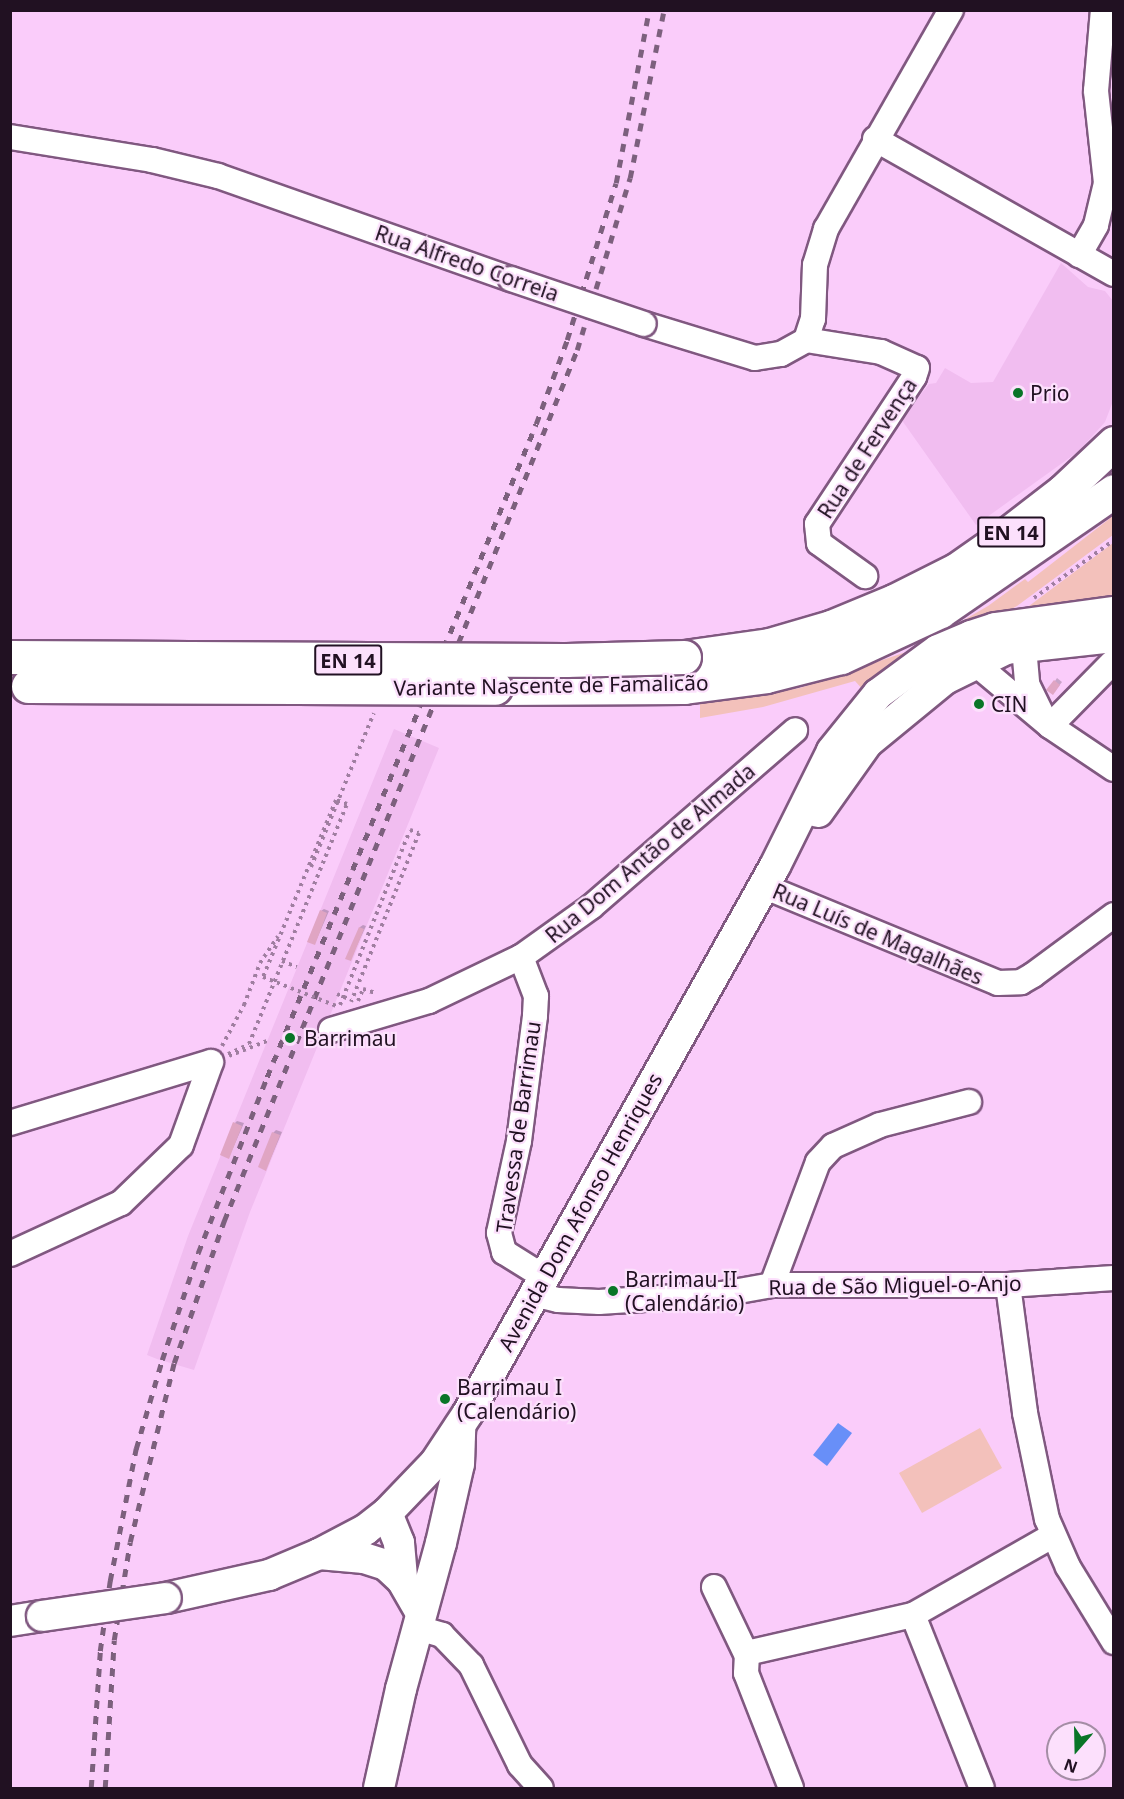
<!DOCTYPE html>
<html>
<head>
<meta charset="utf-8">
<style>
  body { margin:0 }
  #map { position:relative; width:1124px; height:1799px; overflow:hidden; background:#faccfa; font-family:"Noto Sans",sans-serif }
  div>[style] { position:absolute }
  .built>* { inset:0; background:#f1bdf0 }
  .green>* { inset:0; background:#f3c1bb }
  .water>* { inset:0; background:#688ff8 }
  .shadow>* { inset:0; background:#0003 }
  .building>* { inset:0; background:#e0a5c3 }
  .path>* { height:4px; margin-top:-2px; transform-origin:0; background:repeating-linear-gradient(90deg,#9f7ea0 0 3px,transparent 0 7.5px) }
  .roads { filter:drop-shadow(2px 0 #805880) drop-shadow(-2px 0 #805880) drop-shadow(0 2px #805880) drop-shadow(0 -2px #805880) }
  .minor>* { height:24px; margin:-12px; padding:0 12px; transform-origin:12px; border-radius:12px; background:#fff }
  .major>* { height:30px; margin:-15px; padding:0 15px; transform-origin:15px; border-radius:15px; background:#fff }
  .highway>* { height:33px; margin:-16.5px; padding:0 16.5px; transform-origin:16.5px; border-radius:16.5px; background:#fff }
  .rail>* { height:4.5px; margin-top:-2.25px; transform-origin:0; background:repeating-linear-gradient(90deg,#7c607d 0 8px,transparent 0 16px) }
  .path-bridge>* { height:4px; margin-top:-2px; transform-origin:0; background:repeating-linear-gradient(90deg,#9f7ea0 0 3px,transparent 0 7.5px) }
  .bridges { filter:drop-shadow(2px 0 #805880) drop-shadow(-2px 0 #805880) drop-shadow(0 2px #805880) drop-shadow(0 -2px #805880) }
  .minor-bridge>* { height:24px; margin:-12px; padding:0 12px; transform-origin:12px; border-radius:12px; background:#fff }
  .major-bridge>* { height:30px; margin:-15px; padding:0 15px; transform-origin:15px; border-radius:15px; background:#fff }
  .highway-bridge>* { height:33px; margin:-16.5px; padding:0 16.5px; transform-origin:16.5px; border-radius:16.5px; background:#fff }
  .dots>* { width:16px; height:16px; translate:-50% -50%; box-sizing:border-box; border:3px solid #fce0fc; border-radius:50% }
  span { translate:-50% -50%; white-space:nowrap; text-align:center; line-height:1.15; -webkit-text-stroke:4.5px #fce0fc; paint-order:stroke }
  .shield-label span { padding:2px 4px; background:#fce0fc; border:2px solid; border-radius:4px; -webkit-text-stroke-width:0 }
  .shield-label { font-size:20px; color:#211122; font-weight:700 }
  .street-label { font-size:21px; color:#211122 }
  .poi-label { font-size:21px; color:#211122 }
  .left { translate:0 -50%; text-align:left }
  .frame { position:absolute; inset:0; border:12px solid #211122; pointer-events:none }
  .north { position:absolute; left:1046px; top:1721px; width:60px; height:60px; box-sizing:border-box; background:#fce0fc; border:2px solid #a48da5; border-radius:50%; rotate:200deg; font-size:16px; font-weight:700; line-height:24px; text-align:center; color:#211122 }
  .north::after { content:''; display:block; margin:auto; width:21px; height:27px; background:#097527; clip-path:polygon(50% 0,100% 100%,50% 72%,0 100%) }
</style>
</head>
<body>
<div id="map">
  <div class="built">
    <i style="clip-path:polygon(1061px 263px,1088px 287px,1105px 291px,1113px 301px,1113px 401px,1105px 422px,1079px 451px,976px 525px,901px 419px,929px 384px,936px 383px,945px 368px,971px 383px,993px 382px)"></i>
    <i style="clip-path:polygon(394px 729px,439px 748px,250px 1212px,194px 1370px,157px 1359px,147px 1355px,188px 1236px)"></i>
  </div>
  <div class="green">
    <i style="clip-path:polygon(1113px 516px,1113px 535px,1017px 606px,865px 692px,855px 681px,763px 707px,700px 718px,700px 703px,800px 688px,912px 650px,988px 606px,1025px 579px,1028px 582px)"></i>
    <i style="clip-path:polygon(1113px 543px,1113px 597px,1025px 609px)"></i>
    <i style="clip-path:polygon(980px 1428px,1002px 1468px,922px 1513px,899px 1473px)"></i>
  </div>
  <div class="water">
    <i style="clip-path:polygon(838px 1423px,852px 1433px,827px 1466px,813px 1455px)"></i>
  </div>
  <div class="shadow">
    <i style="clip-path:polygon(1057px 678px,1062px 682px,1055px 691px,1055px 681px)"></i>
    <i style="clip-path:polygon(324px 909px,329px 911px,315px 943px,321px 911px)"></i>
    <i style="clip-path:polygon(363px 925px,366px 926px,350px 960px,360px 927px)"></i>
    <i style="clip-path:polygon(237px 1121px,244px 1123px,229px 1157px,235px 1123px)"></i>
    <i style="clip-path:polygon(276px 1130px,282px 1132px,266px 1169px,273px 1133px)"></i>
  </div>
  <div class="building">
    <i style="clip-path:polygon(1054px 680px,1060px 685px,1053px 695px,1046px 690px)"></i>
    <i style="clip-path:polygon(320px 910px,327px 913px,315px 945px,307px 942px)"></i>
    <i style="clip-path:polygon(359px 927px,364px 929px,351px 961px,345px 959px)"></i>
    <i style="clip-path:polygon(233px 1122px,242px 1126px,229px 1159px,220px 1155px)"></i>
    <i style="clip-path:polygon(272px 1132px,280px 1135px,266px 1171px,258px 1167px)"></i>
  </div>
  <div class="path">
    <i style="left:1034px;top:598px;width:99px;rotate:-35.9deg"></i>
    <i style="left:311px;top:867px;width:166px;rotate:-67.8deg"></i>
    <i style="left:282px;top:961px;width:16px;rotate:22deg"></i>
    <i style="left:337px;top:994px;width:15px;rotate:23deg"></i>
    <i style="left:358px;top:1001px;width:13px;rotate:-67deg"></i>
    <i style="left:363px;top:989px;width:13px;rotate:18deg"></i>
    <i style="left:340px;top:1005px;width:188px;rotate:-68.2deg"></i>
    <i style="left:410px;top:830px;width:9px;rotate:18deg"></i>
    <i style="left:419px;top:833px;width:182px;rotate:111.9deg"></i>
    <i style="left:222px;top:1046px;width:47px;rotate:-61.8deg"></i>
    <i style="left:244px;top:1005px;width:45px;rotate:-69.1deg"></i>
    <i style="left:260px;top:963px;width:32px;rotate:-56deg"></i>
    <i style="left:228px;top:1054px;width:23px;rotate:-25deg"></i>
    <i style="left:249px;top:1044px;width:259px;rotate:-67.8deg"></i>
    <i style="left:347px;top:804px;width:12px;rotate:-160deg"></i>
    <i style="left:336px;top:800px;width:191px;rotate:112.4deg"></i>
    <i style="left:229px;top:1056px;width:41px;rotate:-21.5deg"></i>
  </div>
  <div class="roads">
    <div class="minor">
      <i style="left:10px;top:137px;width:144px;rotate:9.2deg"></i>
      <i style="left:152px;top:160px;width:68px;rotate:13.6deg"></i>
      <i style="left:218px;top:176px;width:311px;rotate:19.4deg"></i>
      <i style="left:875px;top:139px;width:274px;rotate:29.5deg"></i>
      <i style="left:1079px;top:255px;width:34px;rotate:-60deg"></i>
      <i style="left:1096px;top:225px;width:43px;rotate:-76.6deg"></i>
      <i style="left:1106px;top:183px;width:93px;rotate:-96.2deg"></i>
      <i style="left:1096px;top:91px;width:81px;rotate:-85.1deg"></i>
      <i style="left:644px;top:324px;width:116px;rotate:17deg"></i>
      <i style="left:755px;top:358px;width:26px;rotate:-9deg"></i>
      <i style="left:781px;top:354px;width:29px;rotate:-29deg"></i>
      <i style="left:806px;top:340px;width:76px;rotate:9.1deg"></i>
      <i style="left:881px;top:352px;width:39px;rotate:24deg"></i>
      <i style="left:917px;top:368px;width:9px;rotate:108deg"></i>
      <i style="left:914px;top:377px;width:176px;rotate:123.4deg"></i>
      <i style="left:817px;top:524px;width:19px;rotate:84deg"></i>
      <i style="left:819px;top:543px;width:57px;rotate:35.7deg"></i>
      <i style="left:806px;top:340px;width:22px;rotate:-72deg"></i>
      <i style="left:813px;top:319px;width:54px;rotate:-87.9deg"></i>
      <i style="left:815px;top:265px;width:38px;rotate:-73deg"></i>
      <i style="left:826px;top:229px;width:252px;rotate:-60.3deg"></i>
      <i style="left:1024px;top:647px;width:37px;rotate:85deg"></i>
      <i style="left:1027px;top:684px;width:34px;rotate:64deg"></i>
      <i style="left:976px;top:664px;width:97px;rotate:40deg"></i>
      <i style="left:1050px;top:726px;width:77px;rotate:33.9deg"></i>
      <i style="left:1050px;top:726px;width:88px;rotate:-45.5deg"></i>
      <i style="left:763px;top:886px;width:254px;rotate:22.4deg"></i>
      <i style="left:998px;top:983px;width:23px;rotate:-2deg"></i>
      <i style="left:1021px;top:982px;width:14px;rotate:-30deg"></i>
      <i style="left:1033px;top:975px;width:101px;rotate:-36.5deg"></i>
      <i style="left:521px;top:957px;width:42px;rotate:69deg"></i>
      <i style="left:536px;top:996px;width:20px;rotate:93deg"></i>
      <i style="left:535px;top:1016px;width:126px;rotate:97.3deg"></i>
      <i style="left:519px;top:1141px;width:94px;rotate:102.3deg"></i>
      <i style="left:499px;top:1233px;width:20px;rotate:75deg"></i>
      <i style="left:504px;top:1252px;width:47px;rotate:32deg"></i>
      <i style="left:331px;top:1030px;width:102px;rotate:-16.5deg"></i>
      <i style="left:429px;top:1001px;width:102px;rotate:-25.6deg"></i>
      <i style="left:521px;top:957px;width:86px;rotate:-35.5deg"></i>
      <i style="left:591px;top:907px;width:270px;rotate:-40.9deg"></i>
      <i style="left:10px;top:1123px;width:210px;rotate:-16.9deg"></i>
      <i style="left:10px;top:1254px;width:122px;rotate:-24.7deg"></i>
      <i style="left:121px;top:1203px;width:83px;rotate:-44deg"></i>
      <i style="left:181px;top:1145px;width:88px;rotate:-70.1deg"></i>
      <i style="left:772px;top:1285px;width:131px;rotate:-69.5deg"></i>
      <i style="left:818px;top:1162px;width:22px;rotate:-47deg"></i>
      <i style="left:833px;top:1146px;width:51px;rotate:-24.1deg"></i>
      <i style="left:880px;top:1125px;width:92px;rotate:-14.5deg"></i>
      <i style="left:1008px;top:1285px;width:129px;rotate:82.4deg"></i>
      <i style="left:1025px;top:1413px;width:108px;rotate:78.3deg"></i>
      <i style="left:1047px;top:1519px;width:52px;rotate:66.4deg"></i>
      <i style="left:1068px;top:1567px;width:88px;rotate:58.5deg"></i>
      <i style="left:534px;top:1294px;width:25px;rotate:14deg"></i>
      <i style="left:558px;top:1300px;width:41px;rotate:2.8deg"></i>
      <i style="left:599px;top:1302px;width:123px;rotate:-3.7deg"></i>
      <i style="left:722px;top:1294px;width:51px;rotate:-10.2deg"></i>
      <i style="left:772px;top:1285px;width:236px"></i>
      <i style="left:1008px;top:1285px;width:106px;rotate:-3.8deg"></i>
      <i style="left:714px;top:1587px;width:76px;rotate:64.4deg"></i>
      <i style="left:913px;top:1615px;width:186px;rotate:68.3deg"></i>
      <i style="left:418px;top:1628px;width:25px;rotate:16deg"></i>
      <i style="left:442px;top:1635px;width:42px;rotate:46deg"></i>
      <i style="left:471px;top:1665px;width:111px;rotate:63.9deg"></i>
      <i style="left:520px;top:1765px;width:31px;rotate:48deg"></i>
      <i style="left:791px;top:1788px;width:123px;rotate:-111.4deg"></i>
      <i style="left:746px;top:1673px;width:17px;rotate:-87deg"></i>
      <i style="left:747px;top:1656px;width:6px;rotate:-45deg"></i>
      <i style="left:751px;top:1652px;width:166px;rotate:-12.9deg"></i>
      <i style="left:913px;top:1615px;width:160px;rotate:-29.6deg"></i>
    </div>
    <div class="major">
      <i style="left:818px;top:812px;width:85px;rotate:-54.6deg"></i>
      <i style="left:867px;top:743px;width:101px;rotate:-39.4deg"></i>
      <i style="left:945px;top:679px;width:68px;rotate:-26.2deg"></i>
      <i style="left:1006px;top:649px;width:109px;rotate:-6.3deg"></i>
      <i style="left:387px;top:1513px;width:32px;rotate:68deg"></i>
      <i style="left:399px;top:1543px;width:37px;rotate:85deg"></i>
      <i style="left:319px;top:1554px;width:45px;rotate:5.1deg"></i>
      <i style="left:364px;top:1558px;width:23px;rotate:18deg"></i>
      <i style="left:386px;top:1565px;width:22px;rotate:43deg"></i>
      <i style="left:402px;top:1580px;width:38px;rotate:60deg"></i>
      <i style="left:166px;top:1598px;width:106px;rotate:-12.6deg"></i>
      <i style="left:269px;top:1575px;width:54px;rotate:-22.8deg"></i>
      <i style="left:319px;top:1554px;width:52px;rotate:-27.6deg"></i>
      <i style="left:365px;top:1530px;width:28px;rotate:-38deg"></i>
      <i style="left:387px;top:1513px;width:69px;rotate:-46.2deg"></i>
      <i style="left:435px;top:1463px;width:60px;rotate:-56.6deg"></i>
      <i style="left:468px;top:1413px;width:627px;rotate:-60.7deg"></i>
      <i style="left:775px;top:866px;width:128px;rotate:-63.6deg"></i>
      <i style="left:832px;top:751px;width:73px;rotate:-51.1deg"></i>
      <i style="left:878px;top:694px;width:74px;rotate:-36.3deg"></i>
      <i style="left:938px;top:650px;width:36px;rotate:-23deg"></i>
      <i style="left:971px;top:636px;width:25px;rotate:-18deg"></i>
      <i style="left:995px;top:628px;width:120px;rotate:-7.7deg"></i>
      <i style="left:10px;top:1621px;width:32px;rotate:-9deg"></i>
      <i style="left:379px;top:1788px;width:101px;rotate:-77.5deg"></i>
      <i style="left:401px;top:1689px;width:151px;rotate:-74.7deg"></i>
      <i style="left:441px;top:1543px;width:81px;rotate:-77.2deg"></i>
      <i style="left:459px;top:1464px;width:38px;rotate:-88deg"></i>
    </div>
    <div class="highway">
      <i style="left:684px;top:657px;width:86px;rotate:-8deg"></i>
      <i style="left:769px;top:645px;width:65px;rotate:-16.2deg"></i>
      <i style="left:831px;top:627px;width:68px;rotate:-22.4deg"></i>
      <i style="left:894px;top:601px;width:69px;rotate:-26.6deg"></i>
      <i style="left:956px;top:570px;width:61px;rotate:-35deg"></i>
      <i style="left:1006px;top:535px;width:72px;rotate:-37.7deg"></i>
      <i style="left:1063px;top:491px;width:70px;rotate:-43.3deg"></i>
      <i style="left:495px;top:688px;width:189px;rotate:-0.3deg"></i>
      <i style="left:684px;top:687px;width:83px;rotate:-7.6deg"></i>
      <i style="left:766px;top:676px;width:77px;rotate:-14.2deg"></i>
      <i style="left:841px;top:657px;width:109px;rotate:-24.9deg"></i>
      <i style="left:940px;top:611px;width:211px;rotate:-34.6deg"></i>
    </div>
  </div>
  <div class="rail">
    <i style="left:91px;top:1788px;width:137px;rotate:-86.2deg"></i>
    <i style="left:100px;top:1651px;width:71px;rotate:-81.9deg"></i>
    <i style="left:110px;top:1581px;width:135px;rotate:-78.9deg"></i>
    <i style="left:136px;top:1449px;width:93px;rotate:-73.7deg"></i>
    <i style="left:162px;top:1360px;width:113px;rotate:-71.4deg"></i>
    <i style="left:198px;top:1253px;width:189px;rotate:-68.6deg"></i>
    <i style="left:267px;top:1077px;width:706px;rotate:-67.61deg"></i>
    <i style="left:536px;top:424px;width:90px;rotate:-69.7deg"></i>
    <i style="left:567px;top:340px;width:164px;rotate:-72.7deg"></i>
    <i style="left:616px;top:183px;width:176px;rotate:-79.2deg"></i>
    <i style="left:105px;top:1788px;width:148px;rotate:-86.5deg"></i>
    <i style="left:114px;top:1640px;width:99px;rotate:-80.7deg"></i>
    <i style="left:130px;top:1542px;width:184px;rotate:-76.2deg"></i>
    <i style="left:174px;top:1363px;width:151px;rotate:-70.6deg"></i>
    <i style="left:224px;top:1221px;width:940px;rotate:-67.94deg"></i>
    <i style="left:577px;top:350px;width:180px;rotate:-72.9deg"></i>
    <i style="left:630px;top:178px;width:171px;rotate:-78.6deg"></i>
  </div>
  <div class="path-bridge">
    <i style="left:263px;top:977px;width:82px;rotate:21.5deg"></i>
  </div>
  <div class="bridges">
    <div class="minor-bridge">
      <i style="left:511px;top:279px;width:140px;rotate:18.7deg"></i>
    </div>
    <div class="major-bridge">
      <i style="left:42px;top:1616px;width:125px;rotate:-8.3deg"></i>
    </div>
    <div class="highway-bridge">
      <i style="left:10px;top:657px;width:556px;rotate:0.31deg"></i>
      <i style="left:566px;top:660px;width:118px;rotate:-1.5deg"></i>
      <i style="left:28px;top:686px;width:467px;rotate:0.2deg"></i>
    </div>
  </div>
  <div class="dots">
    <i style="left:1018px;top:393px;background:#097527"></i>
    <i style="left:979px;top:704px;background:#097527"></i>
    <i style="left:290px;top:1038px;background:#097527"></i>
    <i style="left:613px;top:1291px;background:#097527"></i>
    <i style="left:445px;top:1399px;background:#097527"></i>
  </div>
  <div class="shield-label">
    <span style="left:1011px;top:532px">EN 14</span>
    <span style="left:348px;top:660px">EN 14</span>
  </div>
  <div class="street-label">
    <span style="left:467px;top:263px;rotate:19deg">Rua Alfredo Correia</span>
    <span style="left:867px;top:448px;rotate:-57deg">Rua de Fervença</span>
    <span style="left:551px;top:685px;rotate:-1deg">Variante Nascente de Famalicão</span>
    <span style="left:650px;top:853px;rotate:-40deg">Rua Dom Antão de Almada</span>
    <span style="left:878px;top:934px;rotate:23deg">Rua Luís de Magalhães</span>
    <span style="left:518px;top:1127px;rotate:-82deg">Travessa de Barrimau</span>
    <span style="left:580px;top:1212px;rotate:-61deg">Avenida Dom Afonso Henriques</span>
    <span style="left:895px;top:1285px;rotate:-1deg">Rua de São Miguel-o-Anjo</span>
  </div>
  <div class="poi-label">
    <span class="left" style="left:1030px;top:393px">Prio</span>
    <span class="left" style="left:991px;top:704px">CIN</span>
    <span class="left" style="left:304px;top:1038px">Barrimau</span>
    <span class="left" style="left:625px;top:1291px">Barrimau II<br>(Calendário)</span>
    <span class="left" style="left:457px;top:1399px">Barrimau I<br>(Calendário)</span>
  </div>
  <div class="frame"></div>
  <div class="north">N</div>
</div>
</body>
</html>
